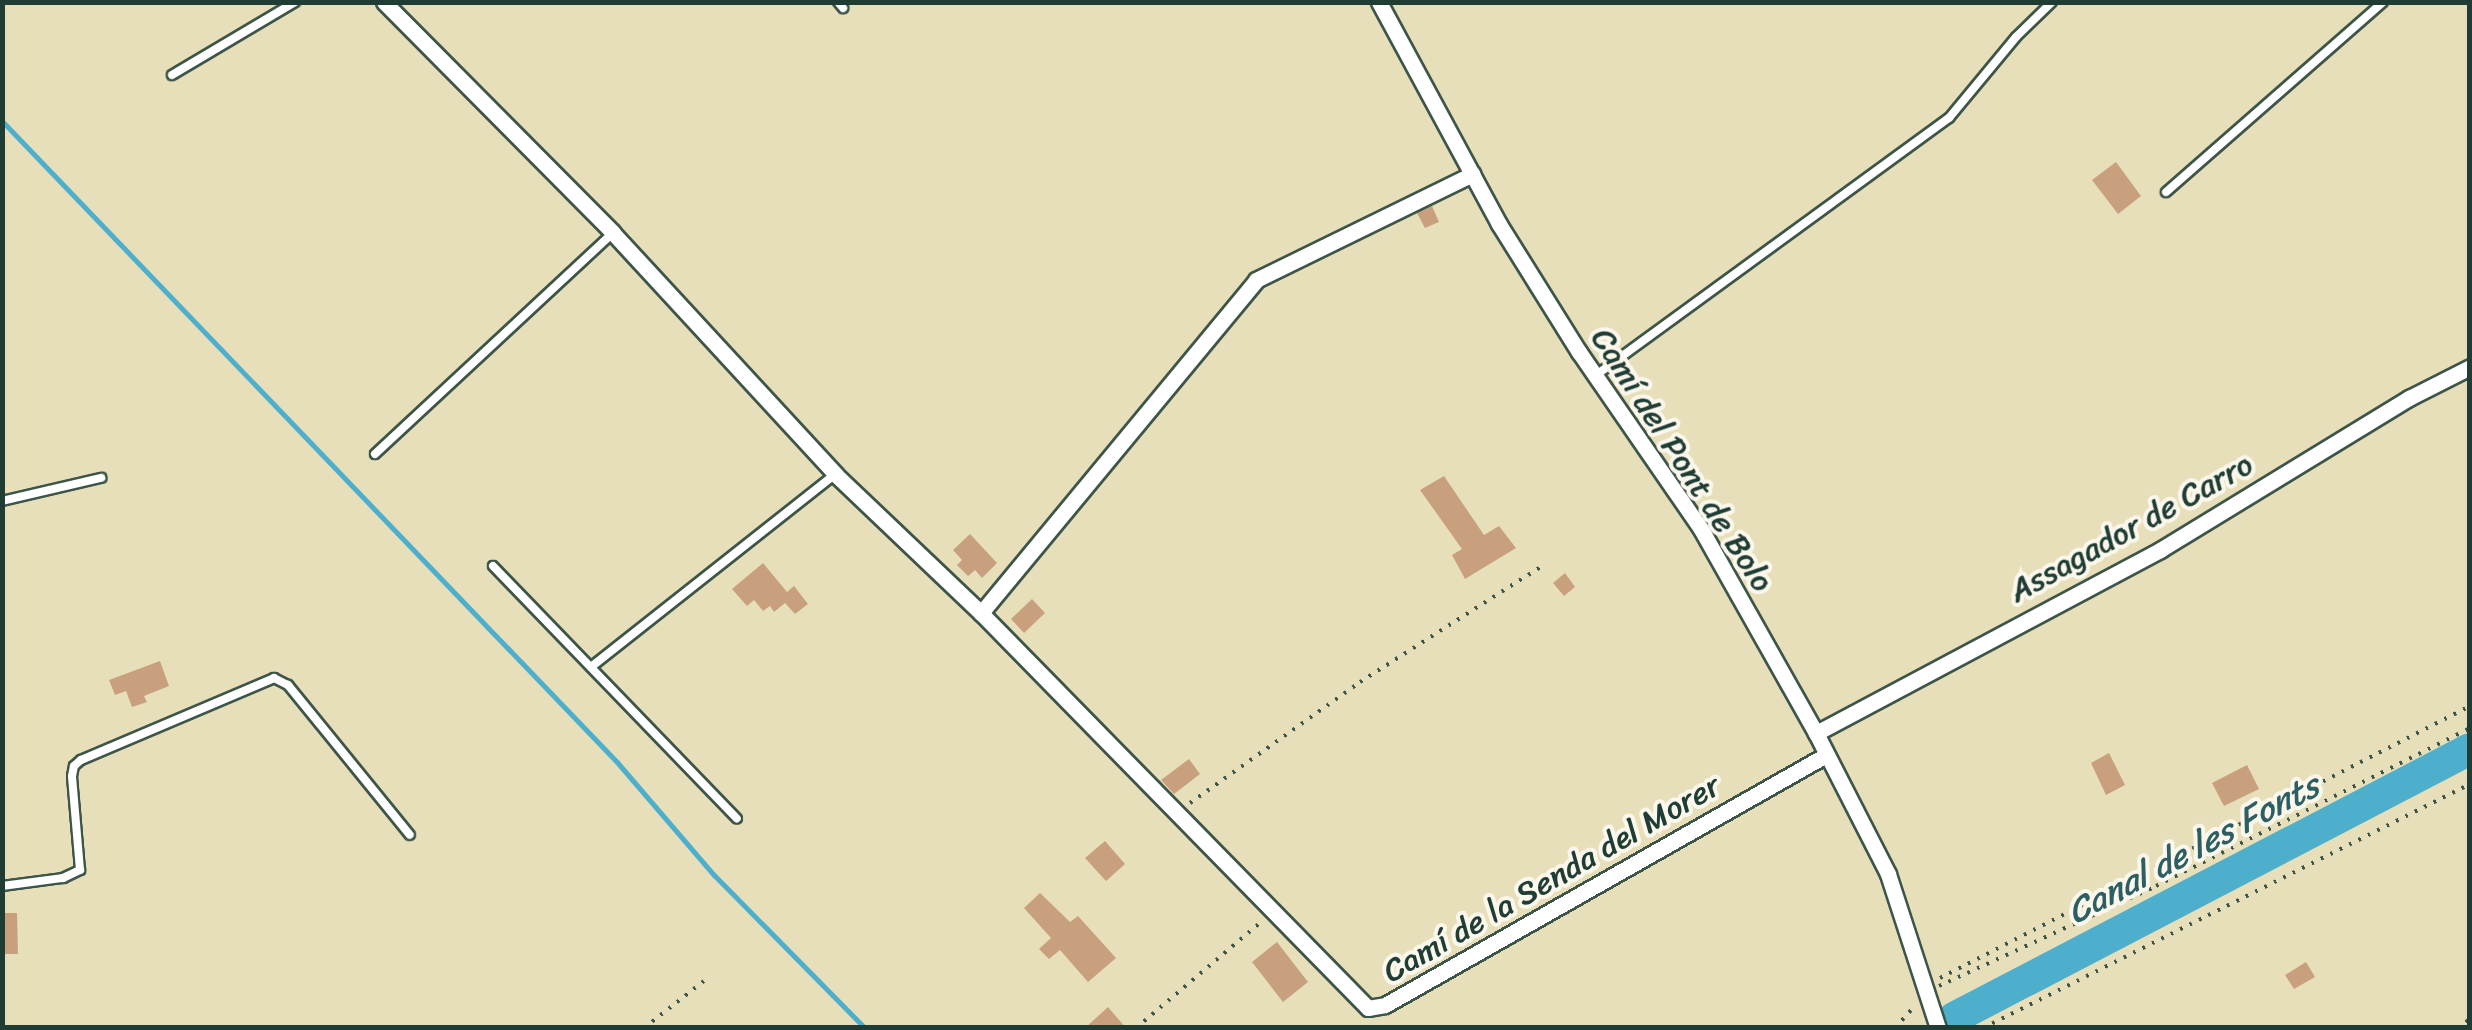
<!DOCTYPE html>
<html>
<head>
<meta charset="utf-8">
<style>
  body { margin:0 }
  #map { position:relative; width:2472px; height:1030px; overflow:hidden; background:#e7dfb9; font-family:Sriracha,sans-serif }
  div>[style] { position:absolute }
  .stream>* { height:5px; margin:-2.5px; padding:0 2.5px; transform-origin:2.5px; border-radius:2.5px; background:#4eafcd }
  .river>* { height:32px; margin:-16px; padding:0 16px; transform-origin:16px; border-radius:16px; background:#4eafcd }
  .building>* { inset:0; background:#c8a07e }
  .path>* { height:4px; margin-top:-2px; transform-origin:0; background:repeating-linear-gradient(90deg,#3d5548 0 2.5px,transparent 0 10.5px) }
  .roads { filter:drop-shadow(2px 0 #3d5548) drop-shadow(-2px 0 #3d5548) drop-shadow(0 2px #3d5548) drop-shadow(0 -2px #3d5548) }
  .lane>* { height:8px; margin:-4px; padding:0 4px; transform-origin:4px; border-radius:4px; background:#fff }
  .street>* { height:15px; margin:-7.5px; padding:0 7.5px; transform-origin:7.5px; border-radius:7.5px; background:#fff }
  span { translate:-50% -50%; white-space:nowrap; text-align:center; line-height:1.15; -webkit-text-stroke:8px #fbf7ec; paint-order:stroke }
  .street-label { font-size:32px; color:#1f3d34 }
  .water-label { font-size:35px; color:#2d5f62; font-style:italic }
  .frame { position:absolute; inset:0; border:5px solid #1f3d34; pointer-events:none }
</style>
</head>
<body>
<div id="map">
  <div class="stream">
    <i style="left:2px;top:121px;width:888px;rotate:46.19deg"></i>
    <i style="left:617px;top:762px;width:149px;rotate:49.4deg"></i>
    <i style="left:714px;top:875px;width:215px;rotate:45.4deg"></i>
  </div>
  <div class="river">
    <i style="left:1954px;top:1018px;width:582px;rotate:-27.53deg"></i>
  </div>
  <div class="building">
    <i style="clip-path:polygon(2116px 162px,2141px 196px,2118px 214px,2092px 180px)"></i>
    <i style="clip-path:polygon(1432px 206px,1439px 222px,1425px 228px,1417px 213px)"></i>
    <i style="clip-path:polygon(1444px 476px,1484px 535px,1499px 526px,1516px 548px,1465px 579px,1452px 555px,1462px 549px,1420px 490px)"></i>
    <i style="clip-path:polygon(970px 534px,997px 563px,982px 578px,975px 570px,968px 576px,957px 565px,962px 560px,953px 550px)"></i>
    <i style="clip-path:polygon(763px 563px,787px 592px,794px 586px,808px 604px,795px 614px,785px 603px,774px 612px,770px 606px,763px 611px,754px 600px,747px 606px,732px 589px)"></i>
    <i style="clip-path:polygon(1565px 573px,1575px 587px,1564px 596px,1553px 583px)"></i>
    <i style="clip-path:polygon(1032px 599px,1045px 613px,1024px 633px,1011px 619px)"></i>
    <i style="clip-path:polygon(160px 661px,169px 686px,144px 696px,147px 702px,132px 707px,126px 691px,115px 695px,109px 680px)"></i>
    <i style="clip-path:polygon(2109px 753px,2125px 785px,2106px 795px,2091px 763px)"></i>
    <i style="clip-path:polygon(1189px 759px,1200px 774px,1174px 794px,1161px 780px)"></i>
    <i style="clip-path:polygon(2247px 765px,2259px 789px,2224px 806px,2212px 783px)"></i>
    <i style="clip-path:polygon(1105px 841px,1125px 864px,1106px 881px,1085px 858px)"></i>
    <i style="clip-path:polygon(1040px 893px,1070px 922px,1078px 916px,1116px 958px,1088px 982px,1060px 950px,1049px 959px,1039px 949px,1051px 938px,1024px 908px)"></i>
    <i style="clip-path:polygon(2px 913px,17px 913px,18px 954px,2px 954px)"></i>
    <i style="clip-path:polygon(1277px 942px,1308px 982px,1283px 1002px,1252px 962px)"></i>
    <i style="clip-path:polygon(2306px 962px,2315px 977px,2294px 989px,2285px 975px)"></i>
    <i style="clip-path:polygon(1108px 1007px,1126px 1028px,1085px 1028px)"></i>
  </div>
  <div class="path">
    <i style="left:1190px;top:803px;width:209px;rotate:-35.4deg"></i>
    <i style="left:1360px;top:682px;width:216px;rotate:-32.5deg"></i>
    <i style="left:1940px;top:978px;width:596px;rotate:-27.17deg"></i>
    <i style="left:1939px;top:986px;width:239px;rotate:-24.7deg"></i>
    <i style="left:2156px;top:886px;width:352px;rotate:-26.7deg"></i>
    <i style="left:644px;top:1028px;width:83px;rotate:-38.1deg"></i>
    <i style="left:1136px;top:1028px;width:165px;rotate:-40.3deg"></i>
    <i style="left:1895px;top:1028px;width:30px;rotate:-48deg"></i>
    <i style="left:1983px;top:1028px;width:545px;rotate:-26.61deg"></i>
    <i style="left:2457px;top:1028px;width:16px;rotate:-35deg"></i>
  </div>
  <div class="roads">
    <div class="lane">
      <i style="left:838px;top:2px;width:8px;rotate:50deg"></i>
      <i style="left:172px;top:75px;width:143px;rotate:-30.7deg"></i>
      <i style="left:2166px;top:192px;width:288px;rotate:-41.2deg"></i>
      <i style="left:1595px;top:376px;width:438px;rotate:-36.1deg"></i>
      <i style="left:1949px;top:118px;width:105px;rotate:-50.4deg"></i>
      <i style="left:2016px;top:37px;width:50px;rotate:-44.2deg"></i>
      <i style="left:375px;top:454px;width:325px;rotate:-42.9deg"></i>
      <i style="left:2px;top:501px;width:102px;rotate:-13.1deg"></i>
      <i style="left:493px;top:566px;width:351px;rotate:46deg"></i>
      <i style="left:591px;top:667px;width:311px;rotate:-38.3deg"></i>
      <i style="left:2px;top:886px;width:62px;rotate:-7.5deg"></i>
      <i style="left:63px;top:878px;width:19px;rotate:-25deg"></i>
      <i style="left:80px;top:870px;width:94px;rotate:-94.9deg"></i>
      <i style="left:72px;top:776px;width:10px;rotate:-79deg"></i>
      <i style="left:74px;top:766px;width:9px;rotate:-41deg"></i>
      <i style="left:81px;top:760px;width:210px;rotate:-23deg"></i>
      <i style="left:274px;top:678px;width:16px;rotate:27deg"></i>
      <i style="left:288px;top:685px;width:193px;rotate:50.9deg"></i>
    </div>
    <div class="street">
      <i style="left:384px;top:2px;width:325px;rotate:45.2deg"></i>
      <i style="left:613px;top:233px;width:328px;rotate:47.3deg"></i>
      <i style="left:835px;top:474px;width:202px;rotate:43.6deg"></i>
      <i style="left:981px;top:613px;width:553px;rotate:45.59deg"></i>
      <i style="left:1368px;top:1008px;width:17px;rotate:-10deg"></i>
      <i style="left:1385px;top:1005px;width:507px;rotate:-29.55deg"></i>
      <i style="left:1379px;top:2px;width:252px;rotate:61.6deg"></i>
      <i style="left:1499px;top:224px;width:151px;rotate:58deg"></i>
      <i style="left:1579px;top:352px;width:215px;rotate:55.4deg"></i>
      <i style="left:1701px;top:529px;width:234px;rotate:60.6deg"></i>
      <i style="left:1816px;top:733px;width:158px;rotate:62.9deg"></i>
      <i style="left:1888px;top:874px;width:162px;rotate:72deg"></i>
      <i style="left:981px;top:613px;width:432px;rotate:-50.4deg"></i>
      <i style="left:1256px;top:280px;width:241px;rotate:-26.1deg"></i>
      <i style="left:1816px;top:733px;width:390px;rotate:-28deg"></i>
      <i style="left:2160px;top:550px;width:292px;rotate:-31.4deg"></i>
      <i style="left:2409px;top:398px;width:68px;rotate:-26.9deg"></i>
    </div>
  </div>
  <div class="street-label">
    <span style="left:1682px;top:460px;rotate:57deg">Camí del Pont de Bolo</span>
    <span style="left:2131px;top:528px;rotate:-29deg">Assagador de Carro</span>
    <span style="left:1552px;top:879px;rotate:-30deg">Camí de la Senda del Morer</span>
  </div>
  <div class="water-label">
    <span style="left:2193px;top:848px;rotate:-28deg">Canal de les Fonts</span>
  </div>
  <div class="frame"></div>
</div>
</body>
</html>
